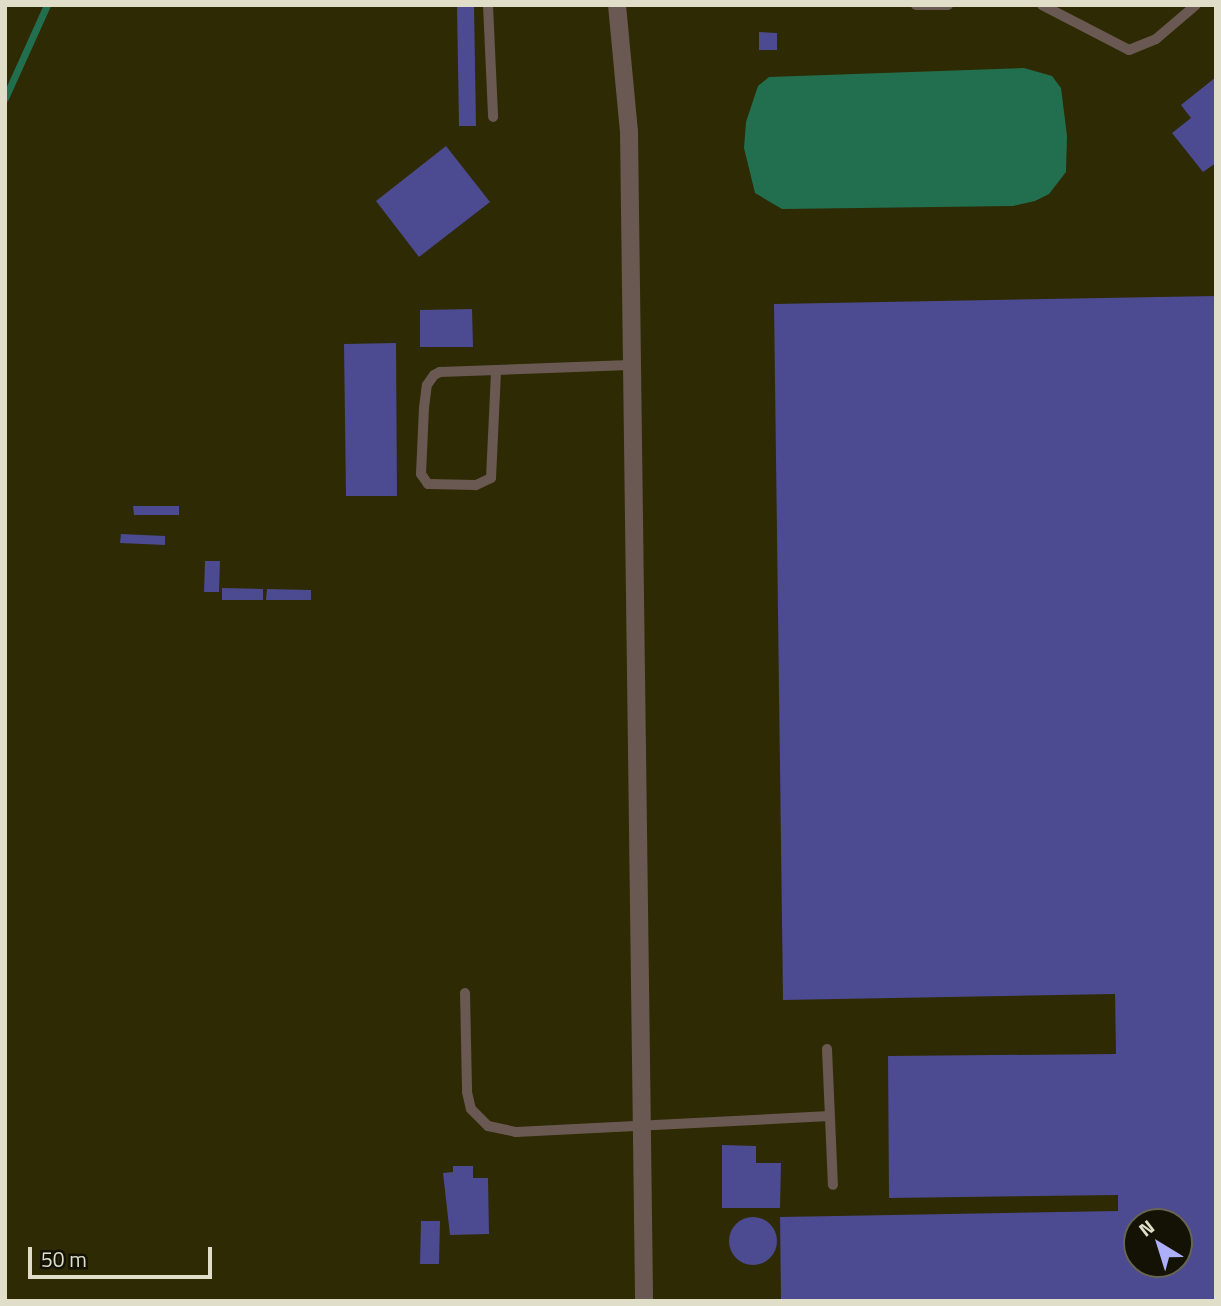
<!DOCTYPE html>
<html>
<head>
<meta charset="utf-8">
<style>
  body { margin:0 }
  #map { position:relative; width:1221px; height:1306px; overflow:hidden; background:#2e2a03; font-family:"Titillium Web",sans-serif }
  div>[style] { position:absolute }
  .water>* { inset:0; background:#226f50 }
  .stream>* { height:7px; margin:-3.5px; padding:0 3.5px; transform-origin:3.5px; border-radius:3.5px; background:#226f50 }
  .building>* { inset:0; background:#4c4a90 }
  .round { border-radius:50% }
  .service>* { height:10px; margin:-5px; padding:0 5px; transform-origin:5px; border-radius:5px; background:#6a5952 }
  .minor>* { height:18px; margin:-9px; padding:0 9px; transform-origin:9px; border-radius:9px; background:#6a5952 }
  span { translate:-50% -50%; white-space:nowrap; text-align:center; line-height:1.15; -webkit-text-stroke:5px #141204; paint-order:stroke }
  .frame { position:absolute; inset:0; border:7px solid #e0dec9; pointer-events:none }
  .north { position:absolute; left:1123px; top:1208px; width:70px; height:70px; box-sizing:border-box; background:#141204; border:2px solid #666453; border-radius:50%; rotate:322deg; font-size:19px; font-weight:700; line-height:28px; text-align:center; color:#e0dec9 }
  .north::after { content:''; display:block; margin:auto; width:24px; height:32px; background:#adaffb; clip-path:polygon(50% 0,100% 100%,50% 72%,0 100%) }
  .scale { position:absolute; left:28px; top:1247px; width:184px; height:32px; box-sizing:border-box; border:4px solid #e0dec9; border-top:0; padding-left:9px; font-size:21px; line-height:24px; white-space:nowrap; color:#e0dec9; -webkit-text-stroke:5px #141204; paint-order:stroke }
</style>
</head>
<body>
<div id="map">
  <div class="water">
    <i style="clip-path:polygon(1024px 68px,1052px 76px,1061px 88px,1067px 136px,1066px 172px,1049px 194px,1035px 201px,1013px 206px,782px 209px,755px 193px,744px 148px,746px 122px,758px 86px,769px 77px)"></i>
  </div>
  <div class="stream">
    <i style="left:5px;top:98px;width:102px;rotate:-65.7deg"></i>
  </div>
  <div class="building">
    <i style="clip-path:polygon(457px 5px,474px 5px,476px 126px,459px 126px)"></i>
    <i style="clip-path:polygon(759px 32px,777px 33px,777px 50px,759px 50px)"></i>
    <i style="clip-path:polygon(1216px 77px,1216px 163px,1203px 172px,1172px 133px,1191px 118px,1181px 105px)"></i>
    <i style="clip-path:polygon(446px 146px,490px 202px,419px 257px,376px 201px)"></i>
    <i style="clip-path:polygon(evenodd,1216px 296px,1216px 1301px,781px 1301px,780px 1217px,1118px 1211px,1118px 1195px,889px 1198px,888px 1056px,1116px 1054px,1115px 994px,783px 1000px,774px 304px,1216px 296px,1137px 1222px,1179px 1222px,1179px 1264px,1137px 1264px,1137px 1222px)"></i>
    <i style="clip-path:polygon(472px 309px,473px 347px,420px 347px,420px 310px)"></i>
    <i style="clip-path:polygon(396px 343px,397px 496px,346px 496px,344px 344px)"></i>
    <i style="clip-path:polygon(133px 506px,179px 506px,179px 515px,134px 515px)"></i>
    <i style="clip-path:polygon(121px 534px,165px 536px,165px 545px,120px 543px)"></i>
    <i style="clip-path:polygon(205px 561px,220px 561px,219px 592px,204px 592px)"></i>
    <i style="clip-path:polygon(222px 588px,263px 589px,263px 600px,222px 600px)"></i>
    <i style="clip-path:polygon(267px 589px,311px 590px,311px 600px,266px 600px)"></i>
    <i style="clip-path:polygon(722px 1145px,756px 1146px,756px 1163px,781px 1163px,780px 1208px,722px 1208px)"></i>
    <i style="clip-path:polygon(453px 1166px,473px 1166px,473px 1178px,488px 1178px,489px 1234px,450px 1235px,443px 1173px,453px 1172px)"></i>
    <i class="round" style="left:729px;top:1217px;width:48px;height:48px"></i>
    <i style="clip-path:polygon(421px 1221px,440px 1221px,439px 1264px,420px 1264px)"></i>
  </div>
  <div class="service">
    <i style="left:488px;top:5px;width:112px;rotate:87.4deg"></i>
    <i style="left:916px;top:5px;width:32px"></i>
    <i style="left:1042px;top:5px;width:98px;rotate:27.3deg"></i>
    <i style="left:1129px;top:50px;width:29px;rotate:-22deg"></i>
    <i style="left:1156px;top:39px;width:52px;rotate:-40.4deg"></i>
    <i style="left:496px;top:372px;width:106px;rotate:92.7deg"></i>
    <i style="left:491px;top:478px;width:17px;rotate:155deg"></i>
    <i style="left:476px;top:485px;width:48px;rotate:-178.8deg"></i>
    <i style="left:428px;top:484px;width:12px;rotate:-125deg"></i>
    <i style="left:421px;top:474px;width:66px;rotate:-87.4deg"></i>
    <i style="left:424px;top:408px;width:23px;rotate:-83deg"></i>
    <i style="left:427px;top:385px;width:12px;rotate:-55deg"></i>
    <i style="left:434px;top:375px;width:7px;rotate:-27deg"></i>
    <i style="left:440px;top:372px;width:190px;rotate:-2.1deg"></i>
    <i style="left:465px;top:993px;width:99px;rotate:88.8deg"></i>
    <i style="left:467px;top:1092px;width:17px;rotate:77deg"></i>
    <i style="left:471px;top:1109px;width:24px;rotate:45deg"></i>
    <i style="left:488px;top:1126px;width:29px;rotate:12deg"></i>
    <i style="left:516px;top:1132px;width:314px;rotate:-2.9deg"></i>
    <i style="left:827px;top:1049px;width:136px;rotate:87.5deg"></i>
  </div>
  <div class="minor">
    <i style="left:617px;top:5px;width:128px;rotate:84.6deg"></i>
    <i style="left:629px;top:132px;width:1169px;rotate:89.26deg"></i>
  </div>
  <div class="frame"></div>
  <div class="north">N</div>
  <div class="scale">50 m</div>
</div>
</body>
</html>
